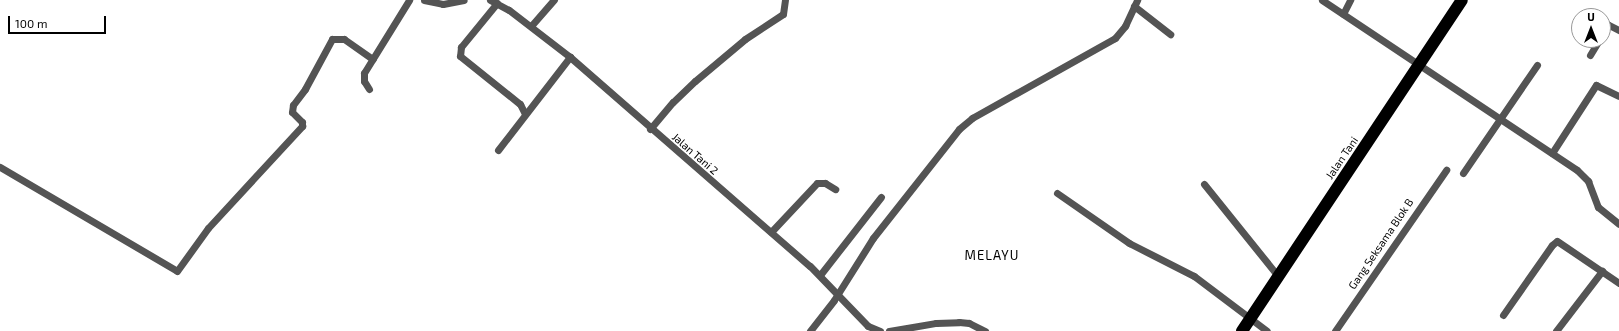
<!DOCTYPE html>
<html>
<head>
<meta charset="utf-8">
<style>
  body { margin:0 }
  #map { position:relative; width:1619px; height:331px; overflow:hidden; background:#fff; font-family:"Exo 2",sans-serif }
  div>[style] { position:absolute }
  .street>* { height:7px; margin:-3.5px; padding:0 3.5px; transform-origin:3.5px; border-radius:3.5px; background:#545454 }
  .highway>* { height:12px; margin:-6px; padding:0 6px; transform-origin:6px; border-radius:6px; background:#000 }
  span { translate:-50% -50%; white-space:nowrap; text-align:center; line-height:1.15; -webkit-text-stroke:3px #fff; paint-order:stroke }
  .street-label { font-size:11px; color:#000 }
  .quarter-label { font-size:13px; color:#000; letter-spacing:1px }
  .north { position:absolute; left:1571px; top:8px; width:40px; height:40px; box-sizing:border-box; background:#fff; border:1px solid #999; border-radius:50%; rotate:0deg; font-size:11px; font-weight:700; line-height:16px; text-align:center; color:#000 }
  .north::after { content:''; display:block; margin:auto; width:14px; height:18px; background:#000; clip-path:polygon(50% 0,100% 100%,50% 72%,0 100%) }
  .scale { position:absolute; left:8px; top:16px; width:98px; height:18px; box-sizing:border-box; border:2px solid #000; border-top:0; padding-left:5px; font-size:12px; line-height:14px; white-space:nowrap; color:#000; -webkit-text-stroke:3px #fff; paint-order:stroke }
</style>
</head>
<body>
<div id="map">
  <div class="street">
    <i style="left:424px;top:0;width:19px;rotate:12deg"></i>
    <i style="left:443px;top:4px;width:21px;rotate:-11deg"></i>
    <i style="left:490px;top:0;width:21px;rotate:28deg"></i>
    <i style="left:509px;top:10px;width:77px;rotate:37.6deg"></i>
    <i style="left:570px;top:57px;width:318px;rotate:41.1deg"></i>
    <i style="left:810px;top:266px;width:83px;rotate:46deg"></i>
    <i style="left:868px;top:326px;width:13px;rotate:23deg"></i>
    <i style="left:1322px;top:0;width:306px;rotate:33.7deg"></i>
    <i style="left:1577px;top:170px;width:16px;rotate:45deg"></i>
    <i style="left:1588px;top:181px;width:28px;rotate:69deg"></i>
    <i style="left:1598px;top:207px;width:27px;rotate:39deg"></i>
    <i style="left:497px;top:3px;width:57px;rotate:129.3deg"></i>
    <i style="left:461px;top:47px;width:9px;rotate:96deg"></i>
    <i style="left:460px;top:56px;width:77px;rotate:38.7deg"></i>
    <i style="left:520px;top:104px;width:11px;rotate:63deg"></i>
    <i style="left:1134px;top:6px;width:46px;rotate:37.9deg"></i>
    <i style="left:1343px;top:14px;width:16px;rotate:-63deg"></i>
    <i style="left:1603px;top:22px;width:18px;rotate:27deg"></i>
    <i style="left:531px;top:26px;width:35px;rotate:-49deg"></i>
    <i style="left:1603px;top:32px;width:9px;rotate:-63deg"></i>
    <i style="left:1590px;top:55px;width:17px;rotate:-59deg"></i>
    <i style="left:369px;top:89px;width:9px;rotate:-122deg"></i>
    <i style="left:364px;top:81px;width:8px;rotate:-90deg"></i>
    <i style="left:364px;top:73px;width:86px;rotate:-58.3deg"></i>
    <i style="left:650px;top:129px;width:35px;rotate:-50deg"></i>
    <i style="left:673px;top:102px;width:30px;rotate:-44deg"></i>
    <i style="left:695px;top:81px;width:65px;rotate:-40deg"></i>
    <i style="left:745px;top:39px;width:45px;rotate:-33.3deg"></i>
    <i style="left:783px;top:14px;width:14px;rotate:-82deg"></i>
    <i style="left:498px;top:150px;width:118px;rotate:-52.3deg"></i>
    <i style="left:1552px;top:153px;width:81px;rotate:-57.1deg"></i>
    <i style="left:1596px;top:85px;width:25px;rotate:26deg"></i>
    <i style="left:0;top:167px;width:205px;rotate:30.4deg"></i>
    <i style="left:177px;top:271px;width:53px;rotate:-54.2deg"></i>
    <i style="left:208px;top:228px;width:139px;rotate:-47.3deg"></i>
    <i style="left:302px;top:126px;width:4px;rotate:-90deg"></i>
    <i style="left:302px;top:122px;width:14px;rotate:-135deg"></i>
    <i style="left:292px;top:112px;width:7px;rotate:-82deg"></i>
    <i style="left:293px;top:105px;width:20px;rotate:-53deg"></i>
    <i style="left:305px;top:89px;width:57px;rotate:-61.6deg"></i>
    <i style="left:332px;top:39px;width:12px"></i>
    <i style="left:344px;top:39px;width:35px;rotate:35deg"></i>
    <i style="left:1463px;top:173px;width:131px;rotate:-55.6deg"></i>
    <i style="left:1204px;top:184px;width:118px;rotate:51.2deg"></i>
    <i style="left:1057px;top:193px;width:88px;rotate:34.8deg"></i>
    <i style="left:1129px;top:243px;width:73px;rotate:26.9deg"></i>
    <i style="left:1194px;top:276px;width:91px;rotate:37deg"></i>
    <i style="left:771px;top:232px;width:67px;rotate:-46.8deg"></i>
    <i style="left:817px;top:183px;width:8px"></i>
    <i style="left:825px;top:183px;width:12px;rotate:31deg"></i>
    <i style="left:820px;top:275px;width:99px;rotate:-52deg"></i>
    <i style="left:1503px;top:315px;width:85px;rotate:-55deg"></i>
    <i style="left:1552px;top:245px;width:6px;rotate:-39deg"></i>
    <i style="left:1557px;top:241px;width:75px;rotate:34.1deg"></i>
    <i style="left:810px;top:331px;width:39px;rotate:-52deg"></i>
    <i style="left:834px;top:300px;width:73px;rotate:-57.8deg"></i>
    <i style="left:873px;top:238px;width:139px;rotate:-51.7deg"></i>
    <i style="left:959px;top:129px;width:17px;rotate:-40deg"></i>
    <i style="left:972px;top:118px;width:164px;rotate:-29.2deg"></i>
    <i style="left:1115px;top:38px;width:16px;rotate:-50deg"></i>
    <i style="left:1125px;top:26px;width:29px;rotate:-65deg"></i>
    <i style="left:889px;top:331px;width:48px;rotate:-9.7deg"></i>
    <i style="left:936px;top:323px;width:23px;rotate:-2deg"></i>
    <i style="left:959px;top:322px;width:10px;rotate:6deg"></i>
    <i style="left:969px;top:323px;width:18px;rotate:27deg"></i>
    <i style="left:1335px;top:331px;width:196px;rotate:-55.4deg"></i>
    <i style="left:1556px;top:331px;width:76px;rotate:-52.5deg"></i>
  </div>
  <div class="highway">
    <i style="left:1242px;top:331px;width:397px;rotate:-56.4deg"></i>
  </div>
  <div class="street-label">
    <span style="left:695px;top:154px;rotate:41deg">Jalan Tani 2</span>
    <span style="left:1342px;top:158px;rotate:-56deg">Jalan Tani</span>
    <span style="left:1381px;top:244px;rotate:-56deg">Gang Seksama Blok B</span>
  </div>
  <div class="quarter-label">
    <span style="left:992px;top:255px">MELAYU</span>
  </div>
  <div class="north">U</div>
  <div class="scale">100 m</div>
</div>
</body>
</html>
